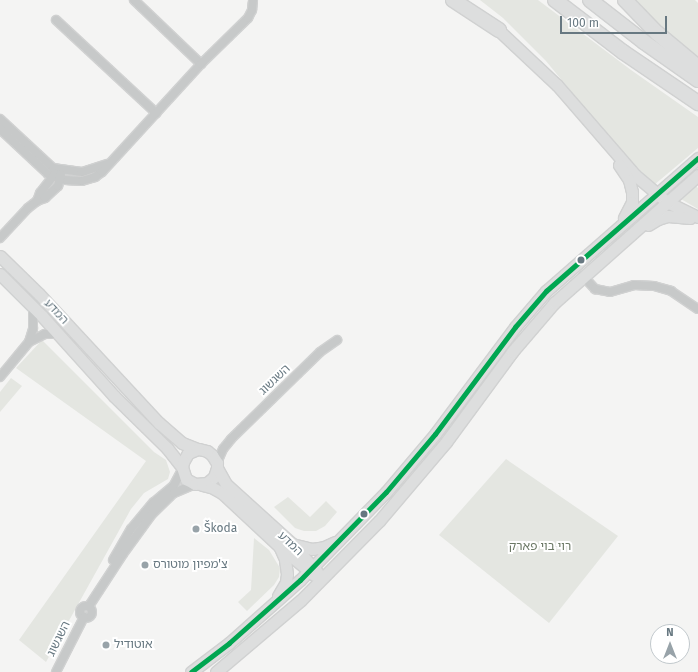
<!DOCTYPE html>
<html>
<head>
<meta charset="utf-8">
<style>
  body { margin:0 }
  #map { position:relative; width:698px; height:672px; overflow:hidden; background:#f4f4f3; font-family:"Fira Sans","Noto Sans Hebrew",sans-serif }
  div>[style] { position:absolute }
  .green>* { inset:0; background:#e4e6e1 }
  .roads { filter:drop-shadow(1px 0 #d0d1d1) drop-shadow(-1px 0 #d0d1d1) drop-shadow(0 1px #d0d1d1) drop-shadow(0 -1px #d0d1d1) }
  .street>* { height:8px; margin:-4px; padding:0 4px; transform-origin:4px; border-radius:4px; background:#c7c9c9 }
  .street>.ring { margin:-4px; padding:0; box-sizing:content-box; background:none; border:8px solid #c7c9c9; border-radius:50% }
  .secondary>* { height:11px; margin:-5.5px; padding:0 5.5px; transform-origin:5.5px; border-radius:5.5px; background:#dddede }
  .highway>* { height:14px; margin:-7px; padding:0 7px; transform-origin:7px; border-radius:7px; background:#dddede }
  .bus-1>* { height:5px; margin:-2.5px; padding:0 2.5px; transform-origin:2.5px; border-radius:2.5px; background:#00a651 }
  .dots>* { width:11px; height:11px; translate:-50% -50%; box-sizing:border-box; border:2px solid #fff; border-radius:50% }
  span { translate:-50% -50%; white-space:nowrap; text-align:center; line-height:1.15; -webkit-text-stroke:4px #fff; paint-order:stroke }
  .street-label { font-size:12px; color:#677881 }
  .poi-label { font-size:12px; color:#677881 }
  .left { translate:0 -50%; text-align:left }
  .park-label { font-size:12px; color:#6b7865 }
  .north { position:absolute; left:650px; top:624px; width:40px; height:40px; box-sizing:border-box; background:#fff; border:1px solid #c2c9cd; border-radius:50%; rotate:0deg; font-size:11px; font-weight:700; line-height:16px; text-align:center; color:#677881 }
  .north::after { content:''; display:block; margin:auto; width:14px; height:18px; background:#98a3a9; clip-path:polygon(50% 0,100% 100%,50% 72%,0 100%) }
  .scale { position:absolute; left:560px; top:16px; width:107px; height:18px; box-sizing:border-box; border:2px solid #677881; border-top:0; padding-left:5px; font-size:12px; line-height:14px; white-space:nowrap; color:#677881; -webkit-text-stroke:3px #fff; paint-order:stroke }
</style>
</head>
<body>
<div id="map">
  <div class="green">
    <i style="clip-path:polygon(480px 0,538px 0,631px 70px,698px 117px,698px 148px,654px 185px,607px 135px,546px 61px,503px 18px)"></i>
    <i style="clip-path:polygon(635px 0,695px 0,698px 3px,698px 58px,662px 29px)"></i>
    <i style="clip-path:polygon(696px 186px,698px 188px,698px 209px,681px 199px)"></i>
    <i style="clip-path:polygon(42px 340px,154px 452px,166px 460px,170px 472px,168px 479px,144px 493px,131px 509px,46px 662px,19px 640px,146px 461px,16px 368px)"></i>
    <i style="clip-path:polygon(11px 378px,22px 386px,0 412px,0 392px)"></i>
    <i style="clip-path:polygon(506px 459px,618px 536px,549px 623px,439px 535px)"></i>
    <i style="clip-path:polygon(288px 497px,310px 517px,326px 501px,337px 512px,325px 526px,316px 531px,304px 531px,295px 528px,274px 507px)"></i>
    <i style="clip-path:polygon(254px 538px,269px 550px,280px 568px,279px 577px,274px 585px,247px 611px,238px 602px,251px 590px)"></i>
  </div>
  <div class="roads">
    <div class="street">
      <i style="left:134px;top:0;width:93px;rotate:43.7deg"></i>
      <i style="left:56px;top:20px;width:137px;rotate:42.9deg"></i>
      <i style="left:0;top:119px;width:72px;rotate:42.8deg"></i>
      <i style="left:53px;top:168px;width:29px;rotate:8deg"></i>
      <i style="left:82px;top:172px;width:26px;rotate:-18deg"></i>
      <i style="left:0;top:129px;width:66px;rotate:43.2deg"></i>
      <i style="left:48px;top:174px;width:18px;rotate:19deg"></i>
      <i style="left:65px;top:180px;width:17px;rotate:3deg"></i>
      <i style="left:82px;top:181px;width:14px;rotate:-17deg"></i>
      <i style="left:95px;top:177px;width:9px;rotate:-36deg"></i>
      <i style="left:102px;top:172px;width:147px;rotate:-47.5deg"></i>
      <i style="left:201px;top:64px;width:66px;rotate:-44.4deg"></i>
      <i style="left:248px;top:18px;width:9px;rotate:-63deg"></i>
      <i style="left:252px;top:10px;width:10px;rotate:-84deg"></i>
      <i style="left:37px;top:201px;width:9px;rotate:-69deg"></i>
      <i style="left:40px;top:193px;width:24px;rotate:-52deg"></i>
      <i style="left:0;top:238px;width:41px;rotate:-47deg"></i>
      <i style="left:28px;top:208px;width:11px;rotate:-38deg"></i>
      <i style="left:37px;top:201px;width:9px;rotate:-21deg"></i>
      <i style="left:45px;top:198px;width:18px;rotate:-43deg"></i>
      <i style="left:58px;top:186px;width:12px;rotate:-76deg"></i>
      <i style="left:583px;top:276px;width:18px;rotate:47deg"></i>
      <i style="left:595px;top:289px;width:15px;rotate:11deg"></i>
      <i style="left:610px;top:292px;width:25px;rotate:-16deg"></i>
      <i style="left:634px;top:285px;width:20px;rotate:3deg"></i>
      <i style="left:654px;top:286px;width:18px;rotate:16deg"></i>
      <i style="left:671px;top:291px;width:32px;rotate:34deg"></i>
      <i style="left:29px;top:342px;width:18px;rotate:-27deg"></i>
      <i style="left:45px;top:334px;width:13px"></i>
      <i style="left:0;top:377px;width:45px;rotate:-50.4deg"></i>
      <i style="left:29px;top:342px;width:14px;rotate:-73deg"></i>
      <i style="left:33px;top:329px;width:22px;rotate:-90deg"></i>
      <i style="left:217px;top:463px;width:15px;rotate:-67deg"></i>
      <i style="left:223px;top:449px;width:13px;rotate:-51deg"></i>
      <i style="left:231px;top:439px;width:124px;rotate:-44.3deg"></i>
      <i style="left:320px;top:352px;width:21px;rotate:-35deg"></i>
      <i style="left:113px;top:560px;width:36px;rotate:-60deg"></i>
      <i style="left:131px;top:529px;width:35px;rotate:-50deg"></i>
      <i style="left:154px;top:502px;width:26px;rotate:-40deg"></i>
      <i style="left:174px;top:485px;width:17px;rotate:-62deg"></i>
      <i style="left:89px;top:606px;width:62px;rotate:-56.8deg"></i>
      <i style="left:123px;top:554px;width:49px;rotate:-54.1deg"></i>
      <i style="left:152px;top:514px;width:30px;rotate:-44deg"></i>
      <i style="left:174px;top:493px;width:23px;rotate:-23deg"></i>
      <i class="ring" style="left:80px;top:606px;width:4px;height:4px"></i>
      <i style="left:56px;top:672px;width:62px;rotate:-63deg"></i>
    </div>
    <div class="secondary">
      <i style="left:493px;top:25px;width:88px;rotate:43.2deg"></i>
      <i style="left:557px;top:85px;width:119px;rotate:49.1deg"></i>
      <i style="left:635px;top:175px;width:42px;rotate:40.2deg"></i>
      <i style="left:667px;top:202px;width:34px;rotate:26deg"></i>
      <i style="left:619px;top:165px;width:18px;rotate:56deg"></i>
      <i style="left:629px;top:180px;width:12px;rotate:76deg"></i>
      <i style="left:632px;top:192px;width:10px;rotate:90deg"></i>
      <i style="left:632px;top:202px;width:18px;rotate:117deg"></i>
      <i style="left:648px;top:225px;width:12px;rotate:-31deg"></i>
      <i style="left:658px;top:219px;width:10px;rotate:-17deg"></i>
      <i style="left:668px;top:216px;width:22px;rotate:5deg"></i>
      <i style="left:0;top:256px;width:54px;rotate:44.3deg"></i>
      <i style="left:39px;top:294px;width:176px;rotate:47.1deg"></i>
      <i style="left:159px;top:423px;width:30px;rotate:41deg"></i>
      <i style="left:182px;top:443px;width:17px;rotate:21deg"></i>
      <i style="left:0;top:274px;width:59px;rotate:45deg"></i>
      <i style="left:42px;top:316px;width:108px;rotate:48deg"></i>
      <i style="left:114px;top:396px;width:74px;rotate:44.5deg"></i>
      <i style="left:167px;top:448px;width:24px;rotate:52deg"></i>
      <i style="left:182px;top:467px;width:13px;rotate:72deg"></i>
      <i style="left:186px;top:479px;width:10px;rotate:29deg"></i>
      <i style="left:195px;top:484px;width:12px;rotate:-5deg"></i>
      <i style="left:207px;top:483px;width:9px;rotate:-41deg"></i>
      <i style="left:214px;top:477px;width:9px;rotate:-72deg"></i>
      <i style="left:217px;top:468px;width:5px;rotate:-90deg"></i>
      <i style="left:217px;top:463px;width:9px;rotate:-122deg"></i>
      <i style="left:212px;top:455px;width:6px;rotate:-141deg"></i>
      <i style="left:207px;top:451px;width:9px;rotate:-167deg"></i>
      <i style="left:198px;top:449px;width:11px;rotate:158deg"></i>
      <i style="left:188px;top:453px;width:10px;rotate:119deg"></i>
      <i style="left:183px;top:462px;width:5px;rotate:101deg"></i>
      <i style="left:217px;top:468px;width:18px;rotate:61deg"></i>
      <i style="left:226px;top:484px;width:88px;rotate:42.2deg"></i>
      <i style="left:291px;top:543px;width:39px;rotate:48deg"></i>
      <i style="left:202px;top:485px;width:9px;rotate:13deg"></i>
      <i style="left:211px;top:487px;width:13px;rotate:29deg"></i>
      <i style="left:222px;top:493px;width:78px;rotate:42.9deg"></i>
      <i style="left:279px;top:546px;width:45px;rotate:39.6deg"></i>
      <i style="left:292px;top:544px;width:21px;rotate:14deg"></i>
      <i style="left:312px;top:549px;width:12px;rotate:-9deg"></i>
      <i style="left:324px;top:547px;width:12px;rotate:-24deg"></i>
      <i style="left:278px;top:596px;width:16px;rotate:-60deg"></i>
      <i style="left:286px;top:582px;width:8px;rotate:-83deg"></i>
      <i style="left:287px;top:574px;width:15px;rotate:-98deg"></i>
      <i style="left:285px;top:559px;width:12px;rotate:-114deg"></i>
      <i style="left:191px;top:672px;width:48px;rotate:-37.3deg"></i>
      <i style="left:229px;top:643px;width:95px;rotate:-41.6deg"></i>
      <i style="left:300px;top:580px;width:123px;rotate:-45.7deg"></i>
      <i style="left:386px;top:492px;width:76px;rotate:-49.8deg"></i>
      <i style="left:435px;top:434px;width:134px;rotate:-53.2deg"></i>
      <i style="left:515px;top:327px;width:48px;rotate:-49.3deg"></i>
      <i style="left:546px;top:291px;width:202px;rotate:-41.2deg"></i>
      <i style="left:216px;top:672px;width:111px;rotate:-40.3deg"></i>
      <i style="left:301px;top:600px;width:111px;rotate:-45.4deg"></i>
      <i style="left:379px;top:521px;width:104px;rotate:-49.7deg"></i>
      <i style="left:446px;top:442px;width:112px;rotate:-53.7deg"></i>
      <i style="left:512px;top:352px;width:65px;rotate:-49.4deg"></i>
      <i style="left:554px;top:303px;width:193px;rotate:-41.6deg"></i>
    </div>
    <div class="highway">
      <i style="left:453px;top:0;width:55px;rotate:33.1deg"></i>
      <i style="left:555px;top:0;width:86px;rotate:37.4deg"></i>
      <i style="left:623px;top:52px;width:91px;rotate:34.2deg"></i>
      <i style="left:590px;top:0;width:68px;rotate:37.9deg"></i>
      <i style="left:644px;top:42px;width:66px;rotate:35.1deg"></i>
      <i style="left:625px;top:0;width:46px;rotate:45.9deg"></i>
      <i style="left:657px;top:33px;width:53px;rotate:39.7deg"></i>
    </div>
  </div>
  <div class="bus-1">
    <i style="left:191px;top:672px;width:48px;rotate:-37.3deg"></i>
    <i style="left:229px;top:643px;width:95px;rotate:-41.6deg"></i>
    <i style="left:300px;top:580px;width:123px;rotate:-45.7deg"></i>
    <i style="left:386px;top:492px;width:76px;rotate:-49.8deg"></i>
    <i style="left:435px;top:434px;width:134px;rotate:-53.2deg"></i>
    <i style="left:515px;top:327px;width:48px;rotate:-49.3deg"></i>
    <i style="left:546px;top:291px;width:202px;rotate:-41.2deg"></i>
  </div>
  <div class="dots">
    <i style="left:581px;top:260px;background:#677881"></i>
    <i style="left:364px;top:514px;background:#677881"></i>
    <i style="left:196px;top:529px;background:#98a3a9"></i>
    <i style="left:145px;top:565px;background:#98a3a9"></i>
    <i style="left:106px;top:645px;background:#98a3a9"></i>
  </div>
  <div class="street-label">
    <span style="left:56px;top:312px;rotate:47deg">המדע</span>
    <span style="left:275px;top:380px;rotate:-44deg">השגשוג</span>
    <span style="left:290px;top:544px;rotate:44deg">המדע</span>
    <span style="left:59px;top:639px;rotate:-64deg">השגשוג</span>
  </div>
  <div class="poi-label">
    <span class="left" style="left:204px;top:529px">Škoda</span>
    <span class="left" style="left:153px;top:565px">צ'מפיון מוטורס</span>
    <span class="left" style="left:114px;top:645px">אוטודיל</span>
  </div>
  <div class="park-label">
    <span style="left:540px;top:547px">רוי בוי פארק</span>
  </div>
  <div class="north">N</div>
  <div class="scale">100 m</div>
</div>
</body>
</html>
